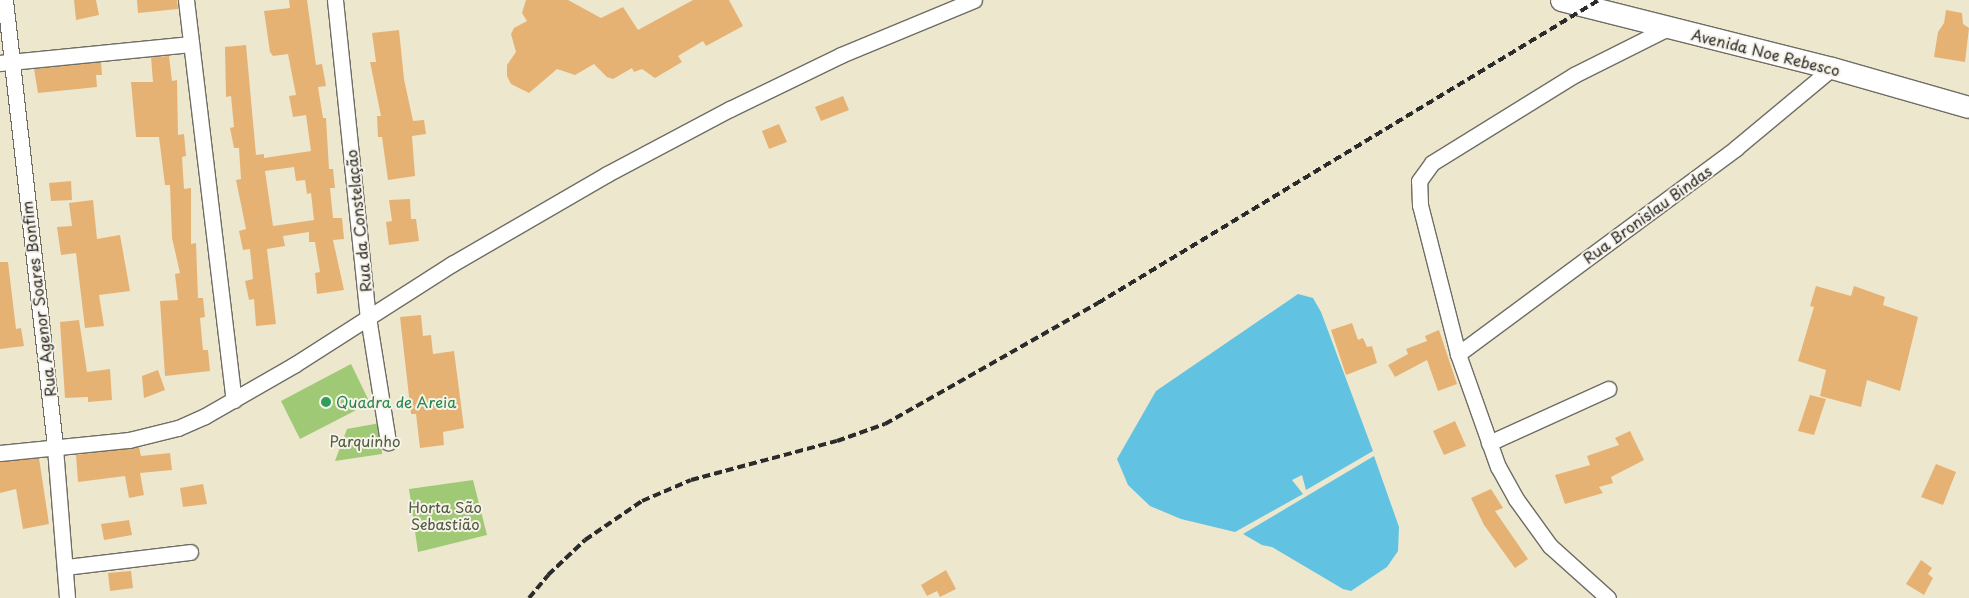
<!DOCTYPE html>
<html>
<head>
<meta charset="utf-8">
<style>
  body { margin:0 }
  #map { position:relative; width:1969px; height:598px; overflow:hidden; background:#ede7cd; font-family:"Playpen Sans",sans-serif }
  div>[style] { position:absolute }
  .green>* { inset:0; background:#a0c975 }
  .water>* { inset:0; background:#62c2e1 }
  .building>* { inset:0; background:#e6b274 }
  .roads { filter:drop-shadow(1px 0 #6f6d64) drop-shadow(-1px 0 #6f6d64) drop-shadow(0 1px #6f6d64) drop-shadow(0 -1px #6f6d64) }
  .street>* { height:15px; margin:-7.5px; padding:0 7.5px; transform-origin:7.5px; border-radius:7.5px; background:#fff }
  .secondary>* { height:21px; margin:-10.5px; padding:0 10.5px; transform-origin:10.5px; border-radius:10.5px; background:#fff }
  .rail>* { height:4px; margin-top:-2px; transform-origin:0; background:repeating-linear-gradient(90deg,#2b2b2b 0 8px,transparent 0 12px) }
  .dots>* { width:14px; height:14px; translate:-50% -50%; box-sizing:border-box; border:2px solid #f7f3e8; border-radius:50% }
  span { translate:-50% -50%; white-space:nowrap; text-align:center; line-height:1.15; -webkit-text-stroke:4px #f7f3e8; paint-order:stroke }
  .street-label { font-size:15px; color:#2b2b2b }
  .leisure-label { font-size:15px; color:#27864d }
  .left { translate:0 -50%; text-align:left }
  .park-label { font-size:15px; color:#4e5a41 }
</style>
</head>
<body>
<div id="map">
  <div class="green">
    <i style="clip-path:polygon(351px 364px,370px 403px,300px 439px,281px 401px)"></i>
    <i style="clip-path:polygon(380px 423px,382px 454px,335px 461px,347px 429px)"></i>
    <i style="clip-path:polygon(473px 480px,487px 535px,418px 552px,409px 489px)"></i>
  </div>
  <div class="water">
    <i style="clip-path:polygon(1298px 294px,1313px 298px,1321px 312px,1373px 451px,1306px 490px,1302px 475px,1292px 480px,1303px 494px,1235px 532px,1181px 519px,1150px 506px,1128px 485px,1117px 459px,1156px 391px)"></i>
    <i style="clip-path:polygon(1374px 456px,1399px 527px,1398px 551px,1387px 567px,1351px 591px,1343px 589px,1272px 547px,1262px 545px,1243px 534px)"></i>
  </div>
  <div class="building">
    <i style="clip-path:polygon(74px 0,96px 0,99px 15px,76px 20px)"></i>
    <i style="clip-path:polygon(137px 0,177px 0,178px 9px,138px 13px)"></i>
    <i style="clip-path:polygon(evenodd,289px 0,307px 0,316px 65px,322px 64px,326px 86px,318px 87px,323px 118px,326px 118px,329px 169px,333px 169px,335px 188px,330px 188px,333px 218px,342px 218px,344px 239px,333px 240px,344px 290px,317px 294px,315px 273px,320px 272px,315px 242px,309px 242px,309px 232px,283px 236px,285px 246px,267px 249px,276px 324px,256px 326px,254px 299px,249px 300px,245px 281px,253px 279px,250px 249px,243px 250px,239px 231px,246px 229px,236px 180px,241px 179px,239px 148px,234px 148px,230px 128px,234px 127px,231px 96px,226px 97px,225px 47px,246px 45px,256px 155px,264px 154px,264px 158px,311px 151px,306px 115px,293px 117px,289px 96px,296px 95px,288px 54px,273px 56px,270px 52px,264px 11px,290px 8px,289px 0,294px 167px,296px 181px,305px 180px,307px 194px,311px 193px,314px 220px,273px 226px,265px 171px,294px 167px)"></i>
    <i style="clip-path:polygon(526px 0,568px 0,601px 18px,623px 7px,638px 30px,693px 0,729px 0,743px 26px,706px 46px,703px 41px,678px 56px,682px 62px,655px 78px,642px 69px,634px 72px,632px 68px,613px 79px,607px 77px,594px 64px,575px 75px,557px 69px,529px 93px,511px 84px,507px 76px,507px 65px,516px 52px,511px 34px,514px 28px,527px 21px,522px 13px)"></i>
    <i style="clip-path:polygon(1946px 10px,1962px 13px,1963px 24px,1969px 28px,1965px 62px,1934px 57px,1938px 32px,1944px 23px)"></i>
    <i style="clip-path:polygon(399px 30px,404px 79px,413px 121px,424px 120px,426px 134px,412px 136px,415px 176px,388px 180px,382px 137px,378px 137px,377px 116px,381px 116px,370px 62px,376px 62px,372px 33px)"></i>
    <i style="clip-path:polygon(169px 56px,172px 81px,177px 80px,178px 135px,184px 134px,186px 156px,182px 157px,184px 189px,191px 188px,191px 244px,196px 243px,198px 298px,203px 298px,205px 317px,200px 318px,203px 350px,208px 350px,210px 371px,165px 376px,160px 301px,178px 300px,175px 274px,180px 273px,172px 238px,170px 185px,165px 185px,159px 137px,136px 137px,131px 82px,153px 82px,151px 57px)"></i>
    <i style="clip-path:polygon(101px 62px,102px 75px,96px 75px,97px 87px,38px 93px,34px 69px)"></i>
    <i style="clip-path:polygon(843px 96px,849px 110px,821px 121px,815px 107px)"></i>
    <i style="clip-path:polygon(779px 124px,787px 142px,769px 149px,762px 131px)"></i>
    <i style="clip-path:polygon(71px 181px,72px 200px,51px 201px,49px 183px)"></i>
    <i style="clip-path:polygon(410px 199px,411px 219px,416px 219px,419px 241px,389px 245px,386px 222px,392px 221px,389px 200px)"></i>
    <i style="clip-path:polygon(93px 200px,97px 239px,120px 235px,130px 291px,99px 295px,104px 326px,85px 328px,76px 253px,61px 255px,57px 227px,72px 226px,69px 203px)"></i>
    <i style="clip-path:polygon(0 262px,8px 262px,16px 329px,21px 328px,24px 346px,0 349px)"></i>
    <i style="clip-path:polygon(1816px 286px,1851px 296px,1854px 286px,1885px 297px,1883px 305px,1918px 317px,1900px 391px,1867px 380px,1861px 407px,1820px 396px,1826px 370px,1798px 361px,1814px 307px,1810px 306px)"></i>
    <i style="clip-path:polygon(421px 315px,423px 336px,431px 335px,433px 354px,454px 351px,464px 428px,443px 432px,444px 445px,420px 448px,416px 414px,411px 414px,400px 317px)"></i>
    <i style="clip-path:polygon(79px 320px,87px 372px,110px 369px,112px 400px,88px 402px,88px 397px,65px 398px,60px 322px)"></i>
    <i style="clip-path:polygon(1352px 323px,1358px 340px,1363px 338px,1367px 347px,1372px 346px,1377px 363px,1346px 375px,1331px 330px)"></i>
    <i style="clip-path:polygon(1439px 330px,1457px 384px,1438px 391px,1427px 360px,1395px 377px,1388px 365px,1408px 354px,1406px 349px,1427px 341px,1425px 336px)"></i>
    <i style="clip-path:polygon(158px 370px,165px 390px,144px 398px,142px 376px)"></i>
    <i style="clip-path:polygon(1810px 395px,1826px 399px,1814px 435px,1798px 431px)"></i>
    <i style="clip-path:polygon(1455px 421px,1466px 446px,1444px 455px,1433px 431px)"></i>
    <i style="clip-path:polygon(1630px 431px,1644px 460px,1611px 477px,1613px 483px,1599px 487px,1603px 493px,1565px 504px,1555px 475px,1590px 465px,1587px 456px,1619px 445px,1615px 438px)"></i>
    <i style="clip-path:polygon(139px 447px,141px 456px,170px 453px,172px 470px,140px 473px,144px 495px,129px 498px,125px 476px,78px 482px,76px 455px)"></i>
    <i style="clip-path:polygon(39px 458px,49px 524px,23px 529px,16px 489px,0 493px,0 462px)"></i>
    <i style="clip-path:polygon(1936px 464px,1956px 472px,1943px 505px,1921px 497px)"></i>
    <i style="clip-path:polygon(203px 484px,207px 504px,183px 507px,180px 488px)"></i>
    <i style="clip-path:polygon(1491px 489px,1503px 508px,1495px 511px,1528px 559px,1515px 568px,1484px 525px,1471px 498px)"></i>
    <i style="clip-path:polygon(129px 520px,132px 535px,104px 540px,101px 524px)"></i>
    <i style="clip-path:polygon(1921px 560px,1932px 568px,1928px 574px,1933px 578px,1924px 595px,1906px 584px)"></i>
    <i style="clip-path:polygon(946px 570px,956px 589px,940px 597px,937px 591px,927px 596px,921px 585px)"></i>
    <i style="clip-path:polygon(131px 571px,133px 588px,110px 591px,108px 573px)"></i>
  </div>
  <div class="roads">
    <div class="street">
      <i style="left:5px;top:0;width:451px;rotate:83.6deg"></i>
      <i style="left:55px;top:448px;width:150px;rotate:85.4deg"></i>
      <i style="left:186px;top:0;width:403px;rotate:83.2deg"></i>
      <i style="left:335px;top:0;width:319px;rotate:84.1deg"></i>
      <i style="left:368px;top:317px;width:127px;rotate:80.9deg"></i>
      <i style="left:0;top:63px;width:192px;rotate:-5.7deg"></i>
      <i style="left:1458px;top:354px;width:346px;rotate:-36.5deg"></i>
      <i style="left:1736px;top:148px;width:125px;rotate:-39.8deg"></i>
      <i style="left:1489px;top:443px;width:131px;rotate:-24.4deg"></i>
      <i style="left:0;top:453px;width:130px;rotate:-5.8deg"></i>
      <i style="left:129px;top:440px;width:50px;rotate:-13.8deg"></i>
      <i style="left:178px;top:428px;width:30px;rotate:-24deg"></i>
      <i style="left:205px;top:416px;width:103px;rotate:-29.8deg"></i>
      <i style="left:294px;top:365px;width:188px;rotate:-32.6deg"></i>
      <i style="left:452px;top:264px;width:179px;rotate:-30.1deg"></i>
      <i style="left:607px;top:174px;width:139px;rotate:-27.9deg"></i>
      <i style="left:730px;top:109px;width:123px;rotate:-25.9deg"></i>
      <i style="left:841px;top:55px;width:144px;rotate:-22.5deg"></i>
      <i style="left:66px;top:567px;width:125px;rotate:-6.9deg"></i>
      <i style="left:1608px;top:598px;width:78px;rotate:-138.1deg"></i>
      <i style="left:1550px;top:546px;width:58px;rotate:-125.9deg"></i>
      <i style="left:1516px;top:499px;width:37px;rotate:-119deg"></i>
      <i style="left:1498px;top:467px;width:120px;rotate:-109.5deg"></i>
      <i style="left:1458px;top:354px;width:154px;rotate:-104.3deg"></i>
      <i style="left:1420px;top:205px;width:24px;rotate:-92deg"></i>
      <i style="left:1419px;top:181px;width:22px;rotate:-54deg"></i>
      <i style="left:1432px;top:163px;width:167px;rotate:-31.8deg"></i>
      <i style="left:1574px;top:75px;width:105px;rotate:-26.6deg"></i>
    </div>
    <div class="secondary">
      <i style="left:1561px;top:0;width:279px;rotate:14.1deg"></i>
      <i style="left:1832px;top:68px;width:142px;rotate:15.9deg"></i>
    </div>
  </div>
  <div class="rail">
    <i style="left:529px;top:598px;width:30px;rotate:-50deg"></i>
    <i style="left:548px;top:575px;width:51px;rotate:-43.4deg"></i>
    <i style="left:585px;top:540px;width:69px;rotate:-34.4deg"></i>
    <i style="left:642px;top:501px;width:53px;rotate:-23.2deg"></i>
    <i style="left:691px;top:480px;width:151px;rotate:-15deg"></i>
    <i style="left:837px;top:441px;width:51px;rotate:-19.5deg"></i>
    <i style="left:885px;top:424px;width:245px;rotate:-29.6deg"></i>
    <i style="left:1098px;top:303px;width:585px;rotate:-31.17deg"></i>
  </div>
  <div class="dots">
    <i style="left:326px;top:402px;background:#2e9e5b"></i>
  </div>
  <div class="street-label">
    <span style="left:1766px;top:52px;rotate:14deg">Avenida Noe Rebesco</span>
    <span style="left:1647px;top:214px;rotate:-36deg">Rua Bronislau Bindas</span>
    <span style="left:358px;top:221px;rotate:-96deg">Rua da Constelação</span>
    <span style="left:38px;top:299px;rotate:-97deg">Rua Agenor Soares Bonfim</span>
  </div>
  <div class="leisure-label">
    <span class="left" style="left:336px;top:402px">Quadra de Areia</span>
  </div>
  <div class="park-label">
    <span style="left:365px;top:441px">Parquinho</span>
    <span style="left:445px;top:515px">Horta São<br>Sebastião</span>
  </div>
</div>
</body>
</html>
